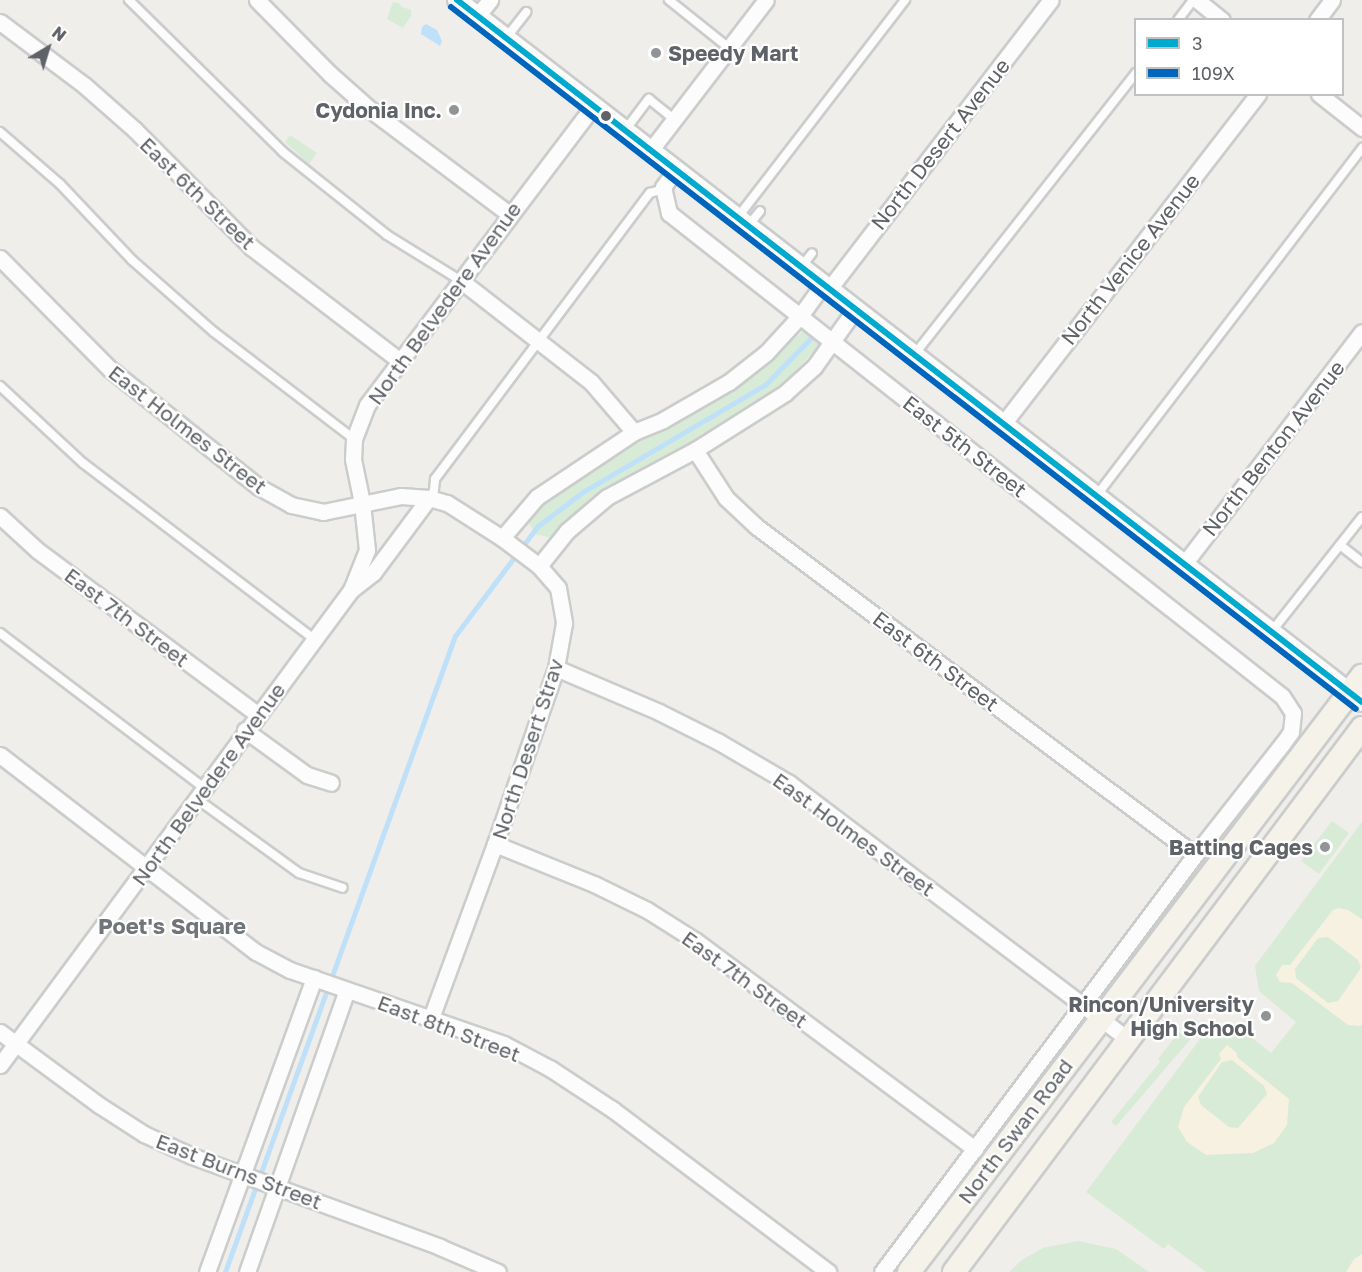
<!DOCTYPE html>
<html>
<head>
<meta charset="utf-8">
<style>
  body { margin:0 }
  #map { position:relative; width:1362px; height:1272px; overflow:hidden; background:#efeeea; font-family:"Golos Text",sans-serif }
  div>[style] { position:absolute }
  .green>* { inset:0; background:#d8ebd6 }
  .sand>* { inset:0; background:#f6f1e1 }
  .water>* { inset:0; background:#bfe0f9 }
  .stream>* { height:4.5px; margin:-2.25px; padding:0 2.25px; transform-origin:2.25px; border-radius:2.25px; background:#bfe0f9 }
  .roads { filter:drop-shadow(2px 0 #cbcccc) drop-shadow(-2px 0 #cbcccc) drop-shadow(0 2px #cbcccc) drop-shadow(0 -2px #cbcccc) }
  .service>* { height:8px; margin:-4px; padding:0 4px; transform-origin:4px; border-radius:4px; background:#fdfcfc }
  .minor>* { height:15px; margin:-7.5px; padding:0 7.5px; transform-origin:7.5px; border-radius:7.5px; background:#fdfcfc }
  .tertiary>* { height:18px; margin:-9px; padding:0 9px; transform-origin:9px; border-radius:9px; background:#fdfcfc }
  .primary>* { height:22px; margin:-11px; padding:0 11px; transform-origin:11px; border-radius:11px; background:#f4f2e9 }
  .bus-1>* { height:6px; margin:-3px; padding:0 3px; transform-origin:3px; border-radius:3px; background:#00a9ce }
  .bus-2>* { height:6px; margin:-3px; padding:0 3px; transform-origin:3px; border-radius:3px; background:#0065bd }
  .dots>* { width:16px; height:16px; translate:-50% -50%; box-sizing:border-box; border:3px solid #fff; border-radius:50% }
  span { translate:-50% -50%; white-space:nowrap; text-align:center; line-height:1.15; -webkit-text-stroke:4.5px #fff; paint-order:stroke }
  .poi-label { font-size:21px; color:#5f6368; font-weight:700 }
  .left { translate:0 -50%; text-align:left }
  .right { translate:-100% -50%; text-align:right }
  .street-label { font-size:21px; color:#5f6368 }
  .neighbourhood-label { font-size:22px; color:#70757a; font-weight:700 }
  .legend { position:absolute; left:1134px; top:18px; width:210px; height:78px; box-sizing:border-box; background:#fff; border:2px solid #bfc1c3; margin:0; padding:8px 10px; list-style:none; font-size:18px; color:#5f6368 }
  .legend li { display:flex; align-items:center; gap:12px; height:30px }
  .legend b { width:30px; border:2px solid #bfc1c3 }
  .north { position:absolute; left:18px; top:18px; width:60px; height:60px; -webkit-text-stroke:4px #fff; paint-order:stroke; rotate:38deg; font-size:16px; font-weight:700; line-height:24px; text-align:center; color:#5f6368 }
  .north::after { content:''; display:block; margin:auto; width:21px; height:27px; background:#5f6368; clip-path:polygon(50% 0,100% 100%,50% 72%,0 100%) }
</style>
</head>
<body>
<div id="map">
  <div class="green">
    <i style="clip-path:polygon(393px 2px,399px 3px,402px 7px,411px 10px,411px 16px,403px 28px,387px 19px)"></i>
    <i style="clip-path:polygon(290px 135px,317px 153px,309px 164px,285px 142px)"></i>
    <i style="clip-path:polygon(806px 329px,820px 336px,821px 344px,773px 394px,696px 441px,604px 493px,570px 517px,552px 538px,535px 534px,529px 523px,534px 510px,566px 482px,633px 441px,684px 416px,745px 379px)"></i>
    <i style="clip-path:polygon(1332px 821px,1349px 833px,1319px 874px,1301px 861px)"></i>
    <i style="clip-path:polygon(1362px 822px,1362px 1272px,1206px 1272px,1168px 1244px,1164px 1249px,1086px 1192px,1209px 1027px,1235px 1024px,1271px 1053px,1296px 1022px,1259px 991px,1255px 966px)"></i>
    <i style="clip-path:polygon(1193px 1023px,1200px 1028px,1116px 1126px,1111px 1122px,1160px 1062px,1158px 1059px,1179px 1032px,1183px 1035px)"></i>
    <i style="clip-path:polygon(1078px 1241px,1116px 1249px,1149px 1272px,1009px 1272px,1022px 1260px,1043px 1248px)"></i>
  </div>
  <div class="sand">
    <i style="clip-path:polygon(evenodd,1338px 908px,1348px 910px,1362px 919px,1362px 1025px,1360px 1026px,1348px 1025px,1292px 983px,1280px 982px,1276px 975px,1282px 965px,1290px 965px,1333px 910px,1338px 908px,1328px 937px,1358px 960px,1361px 968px,1338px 1001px,1328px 1003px,1296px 978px,1295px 969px,1318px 938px,1328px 937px)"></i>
    <i style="clip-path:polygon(evenodd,1227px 1045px,1236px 1052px,1238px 1058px,1289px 1099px,1287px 1125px,1274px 1143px,1253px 1153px,1206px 1155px,1187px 1142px,1178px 1127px,1184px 1107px,1221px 1059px,1219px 1054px,1227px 1045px,1232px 1060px,1264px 1086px,1267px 1094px,1238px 1128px,1229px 1127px,1201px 1105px,1198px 1097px,1222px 1062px,1232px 1060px)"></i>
    <i style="clip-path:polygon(1362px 1254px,1362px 1272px,1346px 1272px,1354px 1259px)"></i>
  </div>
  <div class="water">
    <i style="clip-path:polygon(426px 24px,437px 30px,442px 41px,440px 46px,421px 34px,422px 27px)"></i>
  </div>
  <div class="stream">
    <i style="left:225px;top:1272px;width:676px;rotate:-70.12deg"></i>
    <i style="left:455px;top:636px;width:138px;rotate:-53deg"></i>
    <i style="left:538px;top:526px;width:56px;rotate:-37.1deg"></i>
    <i style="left:583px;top:492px;width:211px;rotate:-30.5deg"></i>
    <i style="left:765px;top:385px;width:69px;rotate:-45.6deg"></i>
  </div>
  <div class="roads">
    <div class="service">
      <i style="left:129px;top:0;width:216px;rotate:44.6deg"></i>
      <i style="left:283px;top:152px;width:133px;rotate:38.6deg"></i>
      <i style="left:387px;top:235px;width:86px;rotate:31.7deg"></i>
      <i style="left:669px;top:0;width:77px;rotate:38.7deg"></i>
      <i style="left:1178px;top:20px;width:25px;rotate:-53deg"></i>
      <i style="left:506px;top:38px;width:33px;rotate:-52deg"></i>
      <i style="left:626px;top:129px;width:38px;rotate:-53deg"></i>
      <i style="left:649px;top:99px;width:32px;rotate:39deg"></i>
      <i style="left:0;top:132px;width:79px;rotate:40.9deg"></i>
      <i style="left:60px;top:184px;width:105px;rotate:46.5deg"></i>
      <i style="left:132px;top:260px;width:109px;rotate:41.3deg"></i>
      <i style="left:214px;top:332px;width:176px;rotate:37.4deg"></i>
      <i style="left:738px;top:217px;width:274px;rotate:-52.4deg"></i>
      <i style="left:748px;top:226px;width:19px;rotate:-51deg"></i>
      <i style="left:802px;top:266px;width:16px;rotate:-52deg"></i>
      <i style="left:914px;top:355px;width:359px;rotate:-51.8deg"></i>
      <i style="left:0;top:386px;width:113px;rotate:42.9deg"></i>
      <i style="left:83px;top:463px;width:290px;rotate:37.3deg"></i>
      <i style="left:1097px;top:495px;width:437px;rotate:-52.6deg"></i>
      <i style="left:433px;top:499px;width:20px;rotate:-84deg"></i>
      <i style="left:435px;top:479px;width:358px;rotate:-53.1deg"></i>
      <i style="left:650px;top:193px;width:14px;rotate:-17deg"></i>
      <i style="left:1340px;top:545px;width:28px;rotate:38deg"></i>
      <i style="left:1272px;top:631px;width:145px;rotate:-51.7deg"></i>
      <i style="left:0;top:633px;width:256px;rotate:37.2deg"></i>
      <i style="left:197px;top:799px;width:126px;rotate:36deg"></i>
      <i style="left:299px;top:873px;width:46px;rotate:18.8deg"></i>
    </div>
    <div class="minor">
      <i style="left:257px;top:0;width:104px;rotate:45.4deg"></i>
      <i style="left:330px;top:74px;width:56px;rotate:41.4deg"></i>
      <i style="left:372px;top:111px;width:171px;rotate:36.9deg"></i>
      <i style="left:1197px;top:0;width:32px;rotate:39deg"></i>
      <i style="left:477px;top:16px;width:21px;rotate:-51deg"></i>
      <i style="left:1317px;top:20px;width:25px;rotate:-53deg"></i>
      <i style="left:0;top:22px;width:105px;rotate:36.9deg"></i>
      <i style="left:84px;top:85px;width:68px;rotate:41.4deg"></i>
      <i style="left:135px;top:130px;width:165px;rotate:45.2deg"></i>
      <i style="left:251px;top:247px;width:186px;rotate:37.4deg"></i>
      <i style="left:1319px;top:94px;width:55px;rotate:38.3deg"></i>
      <i style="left:650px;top:151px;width:190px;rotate:-52.5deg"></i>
      <i style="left:675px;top:170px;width:21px;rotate:125deg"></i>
      <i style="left:663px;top:187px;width:27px;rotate:77deg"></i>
      <i style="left:669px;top:213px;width:780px;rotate:38.24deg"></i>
      <i style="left:1282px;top:696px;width:20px;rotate:57deg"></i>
      <i style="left:1293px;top:713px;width:19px;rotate:96deg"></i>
      <i style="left:1291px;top:732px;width:14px;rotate:126deg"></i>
      <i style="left:1283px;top:743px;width:142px;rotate:128.2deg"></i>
      <i style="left:1195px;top:855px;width:521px;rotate:126.89deg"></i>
      <i style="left:0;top:258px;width:156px;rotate:45.3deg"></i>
      <i style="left:110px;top:369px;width:190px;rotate:38.4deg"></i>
      <i style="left:259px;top:487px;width:37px;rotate:29deg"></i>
      <i style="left:291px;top:505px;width:33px;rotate:12deg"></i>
      <i style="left:323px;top:512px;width:80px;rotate:-11.6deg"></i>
      <i style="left:401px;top:496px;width:28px;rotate:4deg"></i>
      <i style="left:429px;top:498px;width:19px;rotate:16deg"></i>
      <i style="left:447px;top:503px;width:65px;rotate:32.5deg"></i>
      <i style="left:502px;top:538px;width:46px;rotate:37.1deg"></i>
      <i style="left:539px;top:566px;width:29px;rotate:49deg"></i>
      <i style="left:558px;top:588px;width:36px;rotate:80deg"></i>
      <i style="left:564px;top:623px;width:46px;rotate:100.1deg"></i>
      <i style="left:556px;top:668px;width:186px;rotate:109.1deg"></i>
      <i style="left:495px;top:844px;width:185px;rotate:110.2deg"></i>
      <i style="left:460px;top:280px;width:166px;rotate:37.9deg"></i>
      <i style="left:591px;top:382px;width:66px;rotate:49.3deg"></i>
      <i style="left:829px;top:289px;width:364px;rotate:-52.5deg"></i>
      <i style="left:1003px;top:424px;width:417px;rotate:-52.3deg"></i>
      <i style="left:695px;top:450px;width:57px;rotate:57.1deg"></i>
      <i style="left:726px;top:498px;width:42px;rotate:43.1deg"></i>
      <i style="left:757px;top:527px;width:547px;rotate:36.83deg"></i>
      <i style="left:0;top:516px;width:50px;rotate:42.6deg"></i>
      <i style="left:37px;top:550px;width:274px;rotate:36.7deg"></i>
      <i style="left:502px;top:538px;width:54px;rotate:-49.5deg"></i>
      <i style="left:537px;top:497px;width:117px;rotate:-33.8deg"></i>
      <i style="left:634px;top:432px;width:31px;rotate:-22deg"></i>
      <i style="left:663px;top:420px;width:76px;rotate:-29.9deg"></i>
      <i style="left:729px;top:382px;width:47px;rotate:-38.1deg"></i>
      <i style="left:766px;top:353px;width:50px;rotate:-47.4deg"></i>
      <i style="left:800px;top:316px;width:39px;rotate:-54deg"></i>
      <i style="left:1184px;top:564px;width:292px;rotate:-52.5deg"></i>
      <i style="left:539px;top:566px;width:45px;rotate:-51.3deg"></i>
      <i style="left:567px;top:531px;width:52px;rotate:-40.4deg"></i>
      <i style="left:607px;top:497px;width:100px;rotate:-28.1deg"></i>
      <i style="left:695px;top:450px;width:107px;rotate:-32.3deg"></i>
      <i style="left:785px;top:393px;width:39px;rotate:-42deg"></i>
      <i style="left:814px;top:367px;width:71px;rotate:-54.7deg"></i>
      <i style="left:351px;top:590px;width:28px;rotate:-38deg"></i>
      <i style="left:373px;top:573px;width:94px;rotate:-53.3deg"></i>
      <i style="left:556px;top:668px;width:112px;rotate:23.1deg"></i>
      <i style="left:659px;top:712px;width:67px;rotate:26.6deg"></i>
      <i style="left:719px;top:742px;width:81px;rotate:30.4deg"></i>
      <i style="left:789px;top:783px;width:425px;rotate:37.1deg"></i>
      <i style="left:245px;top:730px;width:77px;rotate:36deg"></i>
      <i style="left:307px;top:775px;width:25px;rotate:18deg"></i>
      <i style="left:0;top:755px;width:323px;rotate:37.6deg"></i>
      <i style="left:256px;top:952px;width:38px;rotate:28deg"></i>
      <i style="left:290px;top:970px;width:226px;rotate:19.1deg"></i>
      <i style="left:504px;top:1044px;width:53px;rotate:28deg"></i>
      <i style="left:551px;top:1069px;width:73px;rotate:33.3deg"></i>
      <i style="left:612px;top:1109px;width:271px;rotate:37deg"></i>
      <i style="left:495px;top:844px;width:107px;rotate:22deg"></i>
      <i style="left:594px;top:884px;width:59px;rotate:26.1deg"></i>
      <i style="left:647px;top:910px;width:58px;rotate:32.3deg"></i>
      <i style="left:696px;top:941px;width:348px;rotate:36.7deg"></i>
      <i style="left:0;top:1032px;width:123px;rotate:36.4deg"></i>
      <i style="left:99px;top:1105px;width:54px;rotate:32.8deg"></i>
      <i style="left:144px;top:1134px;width:53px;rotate:24.6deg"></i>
      <i style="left:192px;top:1156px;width:264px;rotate:20.1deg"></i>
      <i style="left:440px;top:1247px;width:63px;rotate:23.3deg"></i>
      <i style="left:0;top:1065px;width:591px;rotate:-53.54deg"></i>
      <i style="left:351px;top:590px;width:43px;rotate:-68.2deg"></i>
      <i style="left:367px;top:550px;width:47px;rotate:-96.1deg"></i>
      <i style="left:362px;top:503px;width:45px;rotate:-101.6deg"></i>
      <i style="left:353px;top:459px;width:20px;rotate:-87deg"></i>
      <i style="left:354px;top:439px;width:36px;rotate:-69deg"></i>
      <i style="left:367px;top:405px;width:375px;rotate:-52.9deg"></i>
      <i style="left:207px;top:1272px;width:313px;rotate:-70deg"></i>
      <i style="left:247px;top:1272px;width:299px;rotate:-70.5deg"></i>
    </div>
    <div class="tertiary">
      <i style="left:457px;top:0;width:1145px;rotate:37.8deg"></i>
    </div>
    <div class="primary">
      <i style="left:909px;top:1272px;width:749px;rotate:-52.76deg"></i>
      <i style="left:954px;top:1272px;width:680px;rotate:-53.13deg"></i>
    </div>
  </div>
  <div class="bus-1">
    <i style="left:457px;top:0;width:1145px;rotate:37.8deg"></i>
  </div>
  <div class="bus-2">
    <i style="left:451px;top:7px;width:1145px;rotate:37.8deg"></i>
  </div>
  <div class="dots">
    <i style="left:656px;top:53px;background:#919496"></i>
    <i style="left:454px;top:110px;background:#919496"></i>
    <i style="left:606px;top:116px;background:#5f6368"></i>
    <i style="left:1325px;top:847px;background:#919496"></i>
    <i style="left:1266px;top:1016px;background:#919496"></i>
  </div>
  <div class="poi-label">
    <span class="left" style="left:668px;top:53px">Speedy Mart</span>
    <span class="right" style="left:442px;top:110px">Cydonia Inc.</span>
    <span class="right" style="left:1313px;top:847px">Batting Cages</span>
    <span class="right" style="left:1254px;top:1016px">Rincon/University<br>High School</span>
  </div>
  <div class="street-label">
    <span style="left:940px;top:144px;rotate:-52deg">North Desert Avenue</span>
    <span style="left:198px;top:193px;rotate:44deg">East 6th Street</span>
    <span style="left:1130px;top:259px;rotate:-52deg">North Venice Avenue</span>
    <span style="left:444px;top:303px;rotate:-54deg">North Belvedere Avenue</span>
    <span style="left:188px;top:429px;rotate:38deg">East Holmes Street</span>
    <span style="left:965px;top:446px;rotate:38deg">East 5th Street</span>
    <span style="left:1273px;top:448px;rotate:-52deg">North Benton Avenue</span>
    <span style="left:127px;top:617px;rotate:37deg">East 7th Street</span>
    <span style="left:936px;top:661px;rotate:37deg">East 6th Street</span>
    <span style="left:527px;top:749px;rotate:-72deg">North Desert Strav</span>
    <span style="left:208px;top:784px;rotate:-54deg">North Belvedere Avenue</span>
    <span style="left:854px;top:834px;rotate:36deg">East Holmes Street</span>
    <span style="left:745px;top:979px;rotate:36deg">East 7th Street</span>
    <span style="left:449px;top:1028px;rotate:21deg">East 8th Street</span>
    <span style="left:1015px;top:1131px;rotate:-53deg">North Swan Road</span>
    <span style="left:239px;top:1171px;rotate:21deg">East Burns Street</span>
  </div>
  <div class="neighbourhood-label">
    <span style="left:172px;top:926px">Poet's Square</span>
  </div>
  <ul class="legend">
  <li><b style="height:8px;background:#00a9ce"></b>3</li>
  <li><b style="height:8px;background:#0065bd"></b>109X</li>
  </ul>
  <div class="north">N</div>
</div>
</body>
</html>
